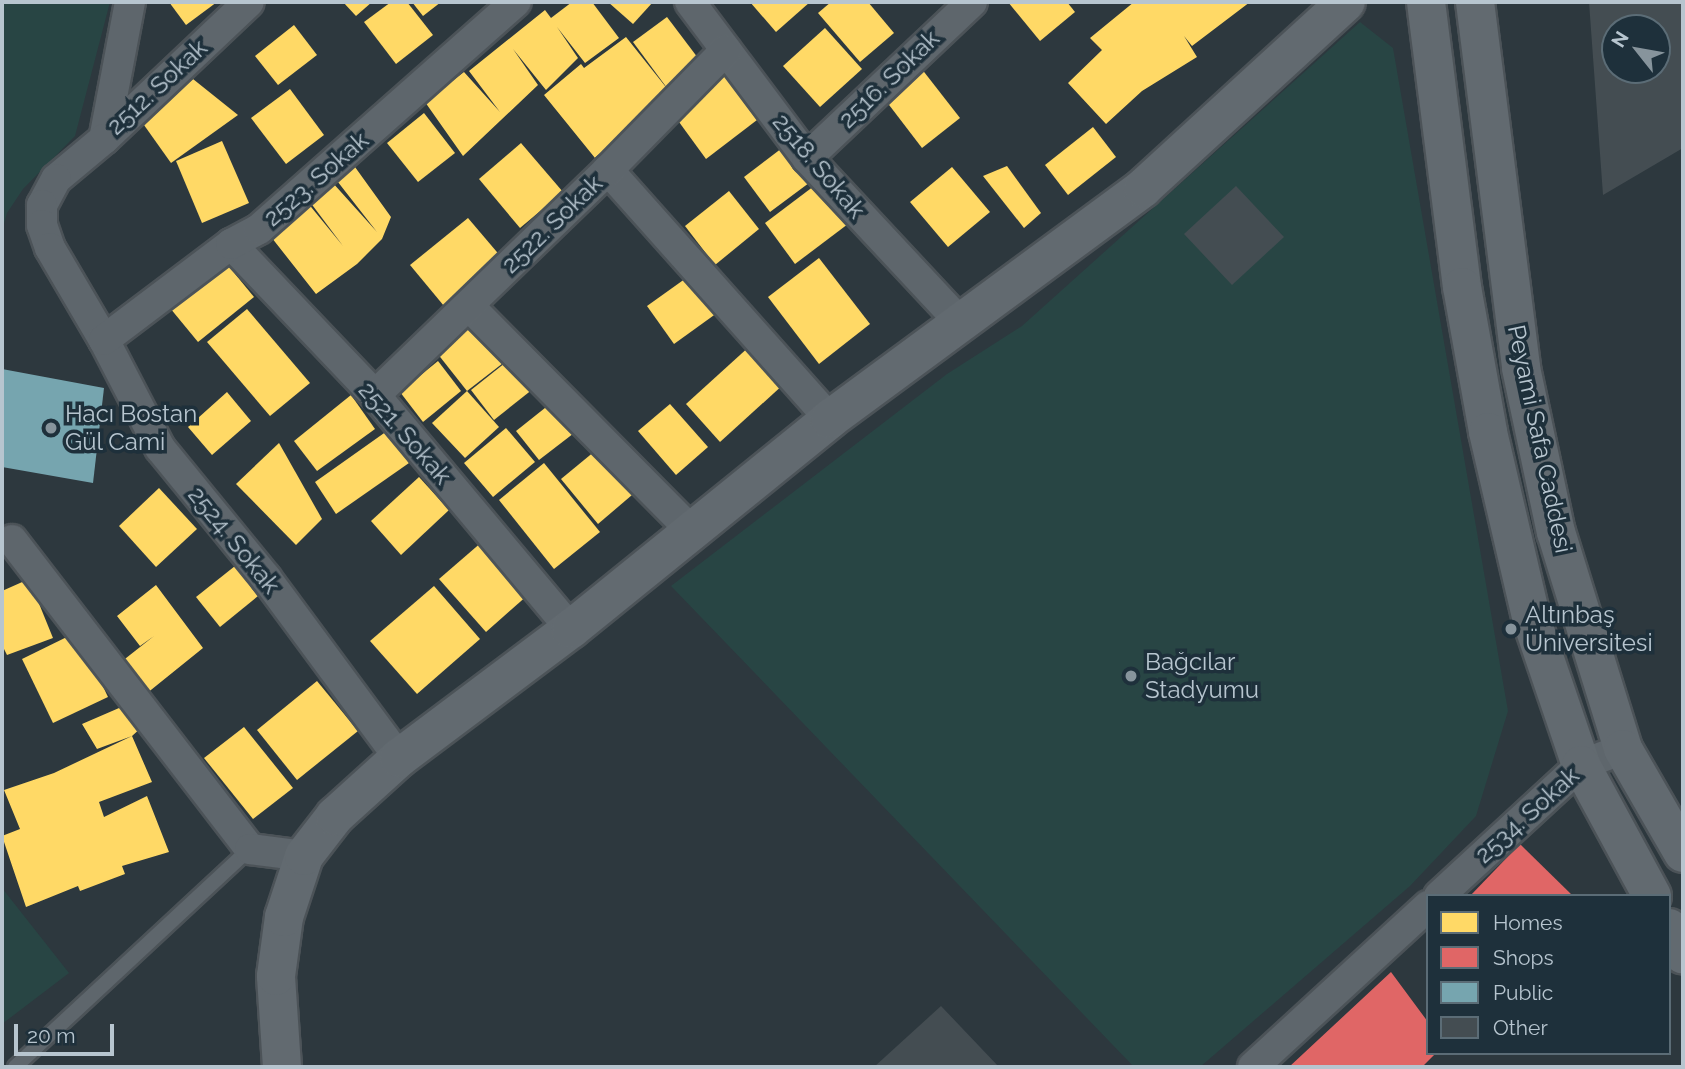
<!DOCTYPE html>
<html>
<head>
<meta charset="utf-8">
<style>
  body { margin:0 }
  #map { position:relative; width:1685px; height:1069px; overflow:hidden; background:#2d383e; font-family:Raleway,sans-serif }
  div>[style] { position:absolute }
  .green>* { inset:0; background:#284544 }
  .homes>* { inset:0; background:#ffd966 }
  .shops>* { inset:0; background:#e06666 }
  .public>* { inset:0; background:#76a5af }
  .building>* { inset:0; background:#444d52 }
  .roads { filter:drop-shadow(2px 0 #4c5358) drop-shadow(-2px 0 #4c5358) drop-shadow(0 2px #4c5358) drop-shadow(0 -2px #4c5358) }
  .lane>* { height:14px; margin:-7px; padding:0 7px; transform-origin:7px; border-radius:7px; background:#5e666c }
  .street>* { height:30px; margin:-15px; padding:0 15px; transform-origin:15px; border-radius:15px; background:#5e666c }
  .secondary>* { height:38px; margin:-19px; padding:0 19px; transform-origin:19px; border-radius:19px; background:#626a70 }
  .dots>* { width:19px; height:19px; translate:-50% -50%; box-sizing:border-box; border:4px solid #1e303b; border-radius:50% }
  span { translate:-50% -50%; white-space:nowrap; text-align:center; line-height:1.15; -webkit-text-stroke:7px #1e303b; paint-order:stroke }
  .street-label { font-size:24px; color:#b7c5cf }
  .poi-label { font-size:24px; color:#b7c5cf }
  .left { translate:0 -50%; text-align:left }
  .frame { position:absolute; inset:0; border:4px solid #b7c5cf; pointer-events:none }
  .legend { position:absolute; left:1426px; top:894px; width:245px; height:161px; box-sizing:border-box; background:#1e303b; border:2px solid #5b6c76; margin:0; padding:9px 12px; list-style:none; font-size:21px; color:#b7c5cf }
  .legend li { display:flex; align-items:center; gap:14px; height:35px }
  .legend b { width:35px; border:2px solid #5b6c76 }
  .north { position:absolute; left:1601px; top:14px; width:70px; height:70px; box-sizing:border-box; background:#1e303b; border:2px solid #5b6c76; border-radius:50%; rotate:301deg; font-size:19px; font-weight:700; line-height:28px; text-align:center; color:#b7c5cf }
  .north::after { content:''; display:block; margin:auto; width:24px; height:32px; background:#87949c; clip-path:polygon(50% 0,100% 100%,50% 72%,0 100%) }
  .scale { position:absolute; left:14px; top:1024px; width:100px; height:32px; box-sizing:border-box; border:4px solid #b7c5cf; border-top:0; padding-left:9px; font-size:21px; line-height:24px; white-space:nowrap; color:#b7c5cf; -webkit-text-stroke:5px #1e303b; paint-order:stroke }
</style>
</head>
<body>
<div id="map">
  <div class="green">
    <i style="clip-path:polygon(2px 2px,110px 2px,75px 136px,23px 189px,7px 213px,2px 231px)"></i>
    <i style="clip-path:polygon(1360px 22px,1393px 48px,1508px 711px,1476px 816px,1410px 886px,1200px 1067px,1134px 1067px,671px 586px,947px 374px,1022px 326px)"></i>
    <i style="clip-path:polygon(2px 888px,69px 973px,2px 1024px)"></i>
  </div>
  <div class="homes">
    <i style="clip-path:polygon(169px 2px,217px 2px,186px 25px)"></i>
    <i style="clip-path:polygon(343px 2px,372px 2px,356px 16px)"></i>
    <i style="clip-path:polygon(391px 2px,407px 2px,433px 35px,396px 64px,364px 22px)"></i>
    <i style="clip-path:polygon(412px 2px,441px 2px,423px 16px)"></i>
    <i style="clip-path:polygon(572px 2px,592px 2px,619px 38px,585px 63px,557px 27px,578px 58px,546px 90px,513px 49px,538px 85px,463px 156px,425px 102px,464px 72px,500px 112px,469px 71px,545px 10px,551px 18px)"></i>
    <i style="clip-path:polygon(608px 2px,653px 2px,633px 24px)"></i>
    <i style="clip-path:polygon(750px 2px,810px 2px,776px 32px)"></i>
    <i style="clip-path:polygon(831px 2px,868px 2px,894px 33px,860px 62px,818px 13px)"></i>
    <i style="clip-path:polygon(1008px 2px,1067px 2px,1075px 12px,1040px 41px)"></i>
    <i style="clip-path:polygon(1134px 2px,1250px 2px,1192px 46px,1184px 36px,1197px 57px,1142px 91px,1106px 124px,1068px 83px,1102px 50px,1090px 38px)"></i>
    <i style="clip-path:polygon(667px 17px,701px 62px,667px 88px,633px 42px)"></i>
    <i style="clip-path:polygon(294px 25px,317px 55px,278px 85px,255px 56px)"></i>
    <i style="clip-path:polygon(825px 28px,862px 69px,820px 107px,783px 66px)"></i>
    <i style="clip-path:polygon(626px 37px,673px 96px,595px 158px,544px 95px,581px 64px,584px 68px)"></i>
    <i style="clip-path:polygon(921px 68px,960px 118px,922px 148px,883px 97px)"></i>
    <i style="clip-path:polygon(722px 73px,757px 120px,706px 159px,671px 111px)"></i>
    <i style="clip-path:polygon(193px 79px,238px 115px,171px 163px,139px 118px)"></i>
    <i style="clip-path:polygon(290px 89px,324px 135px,286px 164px,251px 118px)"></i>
    <i style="clip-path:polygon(424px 113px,455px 153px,418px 182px,387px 143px)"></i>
    <i style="clip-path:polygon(1093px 127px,1116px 157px,1068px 195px,1045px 165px)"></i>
    <i style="clip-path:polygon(222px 141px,249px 203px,202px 223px,176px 161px)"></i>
    <i style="clip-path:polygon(790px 142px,817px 177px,770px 212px,744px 177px)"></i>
    <i style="clip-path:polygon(521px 143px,563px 192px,520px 228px,479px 179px)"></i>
    <i style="clip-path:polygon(1007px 166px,1041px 213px,1024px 228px,983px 176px)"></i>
    <i style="clip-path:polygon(355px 167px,391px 217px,382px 239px,357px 264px,316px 294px,268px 233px,307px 202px,343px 246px,310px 202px,332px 182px,377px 232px,334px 177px)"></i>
    <i style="clip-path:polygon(952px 167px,990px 212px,948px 247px,910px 202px)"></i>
    <i style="clip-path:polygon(818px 183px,848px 224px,795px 264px,765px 223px)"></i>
    <i style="clip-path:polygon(729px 191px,759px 229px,715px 265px,685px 226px)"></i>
    <i style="clip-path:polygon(468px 218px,502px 258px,444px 306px,410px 265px)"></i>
    <i style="clip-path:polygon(819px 258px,870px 324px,819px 364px,768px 297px)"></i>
    <i style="clip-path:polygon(226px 263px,254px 297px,198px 342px,170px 308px)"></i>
    <i style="clip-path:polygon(689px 276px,717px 313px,674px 344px,647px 306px)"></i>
    <i style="clip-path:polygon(247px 309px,310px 383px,270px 416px,207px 342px)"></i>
    <i style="clip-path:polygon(478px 322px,507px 360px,467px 391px,437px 353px)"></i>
    <i style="clip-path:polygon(751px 345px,785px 383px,720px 442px,686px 404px)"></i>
    <i style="clip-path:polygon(510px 359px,533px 389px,494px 420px,471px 390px)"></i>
    <i style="clip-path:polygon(438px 361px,461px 391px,423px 422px,400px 392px)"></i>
    <i style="clip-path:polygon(467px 391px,499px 427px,465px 458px,432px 423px)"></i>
    <i style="clip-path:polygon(227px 392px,251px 421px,212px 455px,188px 427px)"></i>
    <i style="clip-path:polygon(351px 395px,375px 429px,317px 471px,294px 441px)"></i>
    <i style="clip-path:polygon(555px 400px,578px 430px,539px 460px,516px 431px)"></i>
    <i style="clip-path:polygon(670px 404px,708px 447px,676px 475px,638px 431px)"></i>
    <i style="clip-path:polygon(506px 428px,535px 462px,493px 497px,464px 463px)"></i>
    <i style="clip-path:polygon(387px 431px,409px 463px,336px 514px,315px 482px)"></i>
    <i style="clip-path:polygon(279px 443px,322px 519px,296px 545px,236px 484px)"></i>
    <i style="clip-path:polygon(595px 451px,632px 495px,598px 524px,561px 479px)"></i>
    <i style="clip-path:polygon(544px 463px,600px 532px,554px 569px,499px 500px)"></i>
    <i style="clip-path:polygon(419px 477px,449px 510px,401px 555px,371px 521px)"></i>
    <i style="clip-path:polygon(159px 488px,197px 529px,156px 567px,119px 526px)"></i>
    <i style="clip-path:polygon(483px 541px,529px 594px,486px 632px,439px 579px)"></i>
    <i style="clip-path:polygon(235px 566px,258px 596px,220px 627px,196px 597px)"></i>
    <i style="clip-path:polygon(29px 579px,53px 638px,7px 655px,2px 645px,2px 591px)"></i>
    <i style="clip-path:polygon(156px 585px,203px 648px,141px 698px,116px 666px,154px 636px,140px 646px,117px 616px)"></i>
    <i style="clip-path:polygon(434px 586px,480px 639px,417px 694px,370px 641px)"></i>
    <i style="clip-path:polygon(77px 632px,108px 697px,53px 723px,22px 659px)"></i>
    <i style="clip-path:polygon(317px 681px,358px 731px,297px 780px,257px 730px)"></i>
    <i style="clip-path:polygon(126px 705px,142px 727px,132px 736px,152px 782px,99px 802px,104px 817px,147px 796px,169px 852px,122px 866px,125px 874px,80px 891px,78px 886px,26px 907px,2px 836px,20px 829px,4px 790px,54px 773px,132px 736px,97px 749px,82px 724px)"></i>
    <i style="clip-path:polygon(244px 727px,293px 788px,253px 819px,204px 758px)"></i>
  </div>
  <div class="shops">
    <i style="clip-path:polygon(1520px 844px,1573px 896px,1470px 896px)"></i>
    <i style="clip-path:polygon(1391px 972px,1428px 1022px,1428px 1053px,1436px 1053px,1422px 1067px,1289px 1067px)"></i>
  </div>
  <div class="public">
    <i style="clip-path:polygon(2px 369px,104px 388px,93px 483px,2px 467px)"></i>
  </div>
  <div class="building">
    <i style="clip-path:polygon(evenodd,1589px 2px,1683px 2px,1683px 148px,1603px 195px,1589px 2px,1615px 28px,1657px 28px,1657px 70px,1615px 70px,1615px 28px)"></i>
    <i style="clip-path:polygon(1236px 186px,1284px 237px,1232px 285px,1184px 234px)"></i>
    <i style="clip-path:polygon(941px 1006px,999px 1067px,874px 1067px)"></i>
  </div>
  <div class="roads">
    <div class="lane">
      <i style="left:15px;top:1067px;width:321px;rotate:-42.9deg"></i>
    </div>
    <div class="street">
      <i style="left:130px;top:2px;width:139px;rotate:100.7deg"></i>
      <i style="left:104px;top:139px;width:199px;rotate:-43.4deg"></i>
      <i style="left:690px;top:2px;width:195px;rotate:53.1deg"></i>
      <i style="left:807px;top:158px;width:223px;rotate:47deg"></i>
      <i style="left:104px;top:139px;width:62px;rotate:140.2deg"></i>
      <i style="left:56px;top:179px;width:30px;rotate:118deg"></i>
      <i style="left:42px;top:205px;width:20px;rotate:90deg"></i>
      <i style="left:42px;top:225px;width:24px;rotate:71deg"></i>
      <i style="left:50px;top:248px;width:107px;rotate:59.6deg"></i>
      <i style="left:104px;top:340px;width:122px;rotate:62.6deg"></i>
      <i style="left:160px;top:448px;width:168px;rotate:50.8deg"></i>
      <i style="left:266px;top:578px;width:224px;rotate:53.5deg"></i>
      <i style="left:807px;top:158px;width:227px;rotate:-43.4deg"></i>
      <i style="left:608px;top:170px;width:334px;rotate:48.3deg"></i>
      <i style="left:231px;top:244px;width:209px;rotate:46.4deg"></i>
      <i style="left:375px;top:395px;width:305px;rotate:50.1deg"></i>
      <i style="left:469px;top:306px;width:317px;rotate:45.3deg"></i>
      <i style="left:104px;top:340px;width:159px;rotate:-37.1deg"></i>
      <i style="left:231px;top:244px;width:32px;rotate:-28deg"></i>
      <i style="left:259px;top:229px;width:343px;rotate:-41.5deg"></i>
      <i style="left:375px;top:395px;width:324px;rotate:-44deg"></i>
      <i style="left:608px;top:170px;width:168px;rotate:-45.5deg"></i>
      <i style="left:12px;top:540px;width:390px;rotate:52.4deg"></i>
      <i style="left:250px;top:849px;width:54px;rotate:7.4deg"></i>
      <i style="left:1439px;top:896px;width:193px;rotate:-42.7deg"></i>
      <i style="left:1581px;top:765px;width:45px;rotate:-20.9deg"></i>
      <i style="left:1253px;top:1067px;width:238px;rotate:-42.6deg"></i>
    </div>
    <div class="secondary">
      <i style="left:1426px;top:2px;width:287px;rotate:82.8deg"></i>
      <i style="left:1462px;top:287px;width:147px;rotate:79.8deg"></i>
      <i style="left:1488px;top:432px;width:194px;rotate:76.9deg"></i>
      <i style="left:1532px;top:621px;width:152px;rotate:71.2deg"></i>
      <i style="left:1581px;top:765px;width:149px;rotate:61.5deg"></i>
      <i style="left:1475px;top:2px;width:369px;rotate:82.8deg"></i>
      <i style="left:1521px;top:368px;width:168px;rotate:78deg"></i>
      <i style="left:1556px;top:532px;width:227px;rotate:72.8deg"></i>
      <i style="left:1623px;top:749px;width:120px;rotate:60deg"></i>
      <i style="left:1669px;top:928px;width:30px;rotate:62deg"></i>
      <i style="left:282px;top:1067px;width:91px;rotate:-93.8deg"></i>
      <i style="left:276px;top:976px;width:60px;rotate:-82.3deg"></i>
      <i style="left:284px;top:917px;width:64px;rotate:-71.8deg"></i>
      <i style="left:304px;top:856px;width:51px;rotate:-52.2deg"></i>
      <i style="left:335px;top:816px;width:86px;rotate:-42.2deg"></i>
      <i style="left:399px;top:758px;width:215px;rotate:-36.9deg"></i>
      <i style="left:571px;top:629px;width:333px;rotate:-39deg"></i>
      <i style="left:830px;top:419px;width:389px;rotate:-36.4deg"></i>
      <i style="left:1143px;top:188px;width:275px;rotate:-42.5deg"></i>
    </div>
  </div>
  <div class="dots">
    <i style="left:51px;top:428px;background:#87949c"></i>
    <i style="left:1511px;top:629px;background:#87949c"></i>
    <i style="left:1131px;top:676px;background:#87949c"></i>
  </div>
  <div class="street-label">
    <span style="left:889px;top:79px;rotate:-44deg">2516. Sokak</span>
    <span style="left:157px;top:87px;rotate:-43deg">2512. Sokak</span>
    <span style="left:819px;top:166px;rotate:50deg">2518. Sokak</span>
    <span style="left:316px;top:179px;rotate:-41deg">2523. Sokak</span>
    <span style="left:552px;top:224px;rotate:-44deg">2522. Sokak</span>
    <span style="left:405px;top:433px;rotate:49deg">2521. Sokak</span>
    <span style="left:1540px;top:439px;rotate:78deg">Peyami Safa Caddesi</span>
    <span style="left:234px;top:540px;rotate:51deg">2524. Sokak</span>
    <span style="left:1527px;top:815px;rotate:-42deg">2534. Sokak</span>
  </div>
  <div class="poi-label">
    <span class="left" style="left:65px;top:428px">Hacı Bostan<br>Gül Cami</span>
    <span class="left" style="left:1525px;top:629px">Altınbaş<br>Üniversitesi</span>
    <span class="left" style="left:1145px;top:676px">Bağcılar<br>Stadyumu</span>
  </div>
  <div class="frame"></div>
  <ul class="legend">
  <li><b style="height:19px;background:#ffd966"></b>Homes</li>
  <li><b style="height:19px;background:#e06666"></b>Shops</li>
  <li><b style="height:19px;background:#76a5af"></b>Public</li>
  <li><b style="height:19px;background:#444d52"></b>Other</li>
  </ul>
  <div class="north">N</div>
  <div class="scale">20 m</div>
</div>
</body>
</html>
